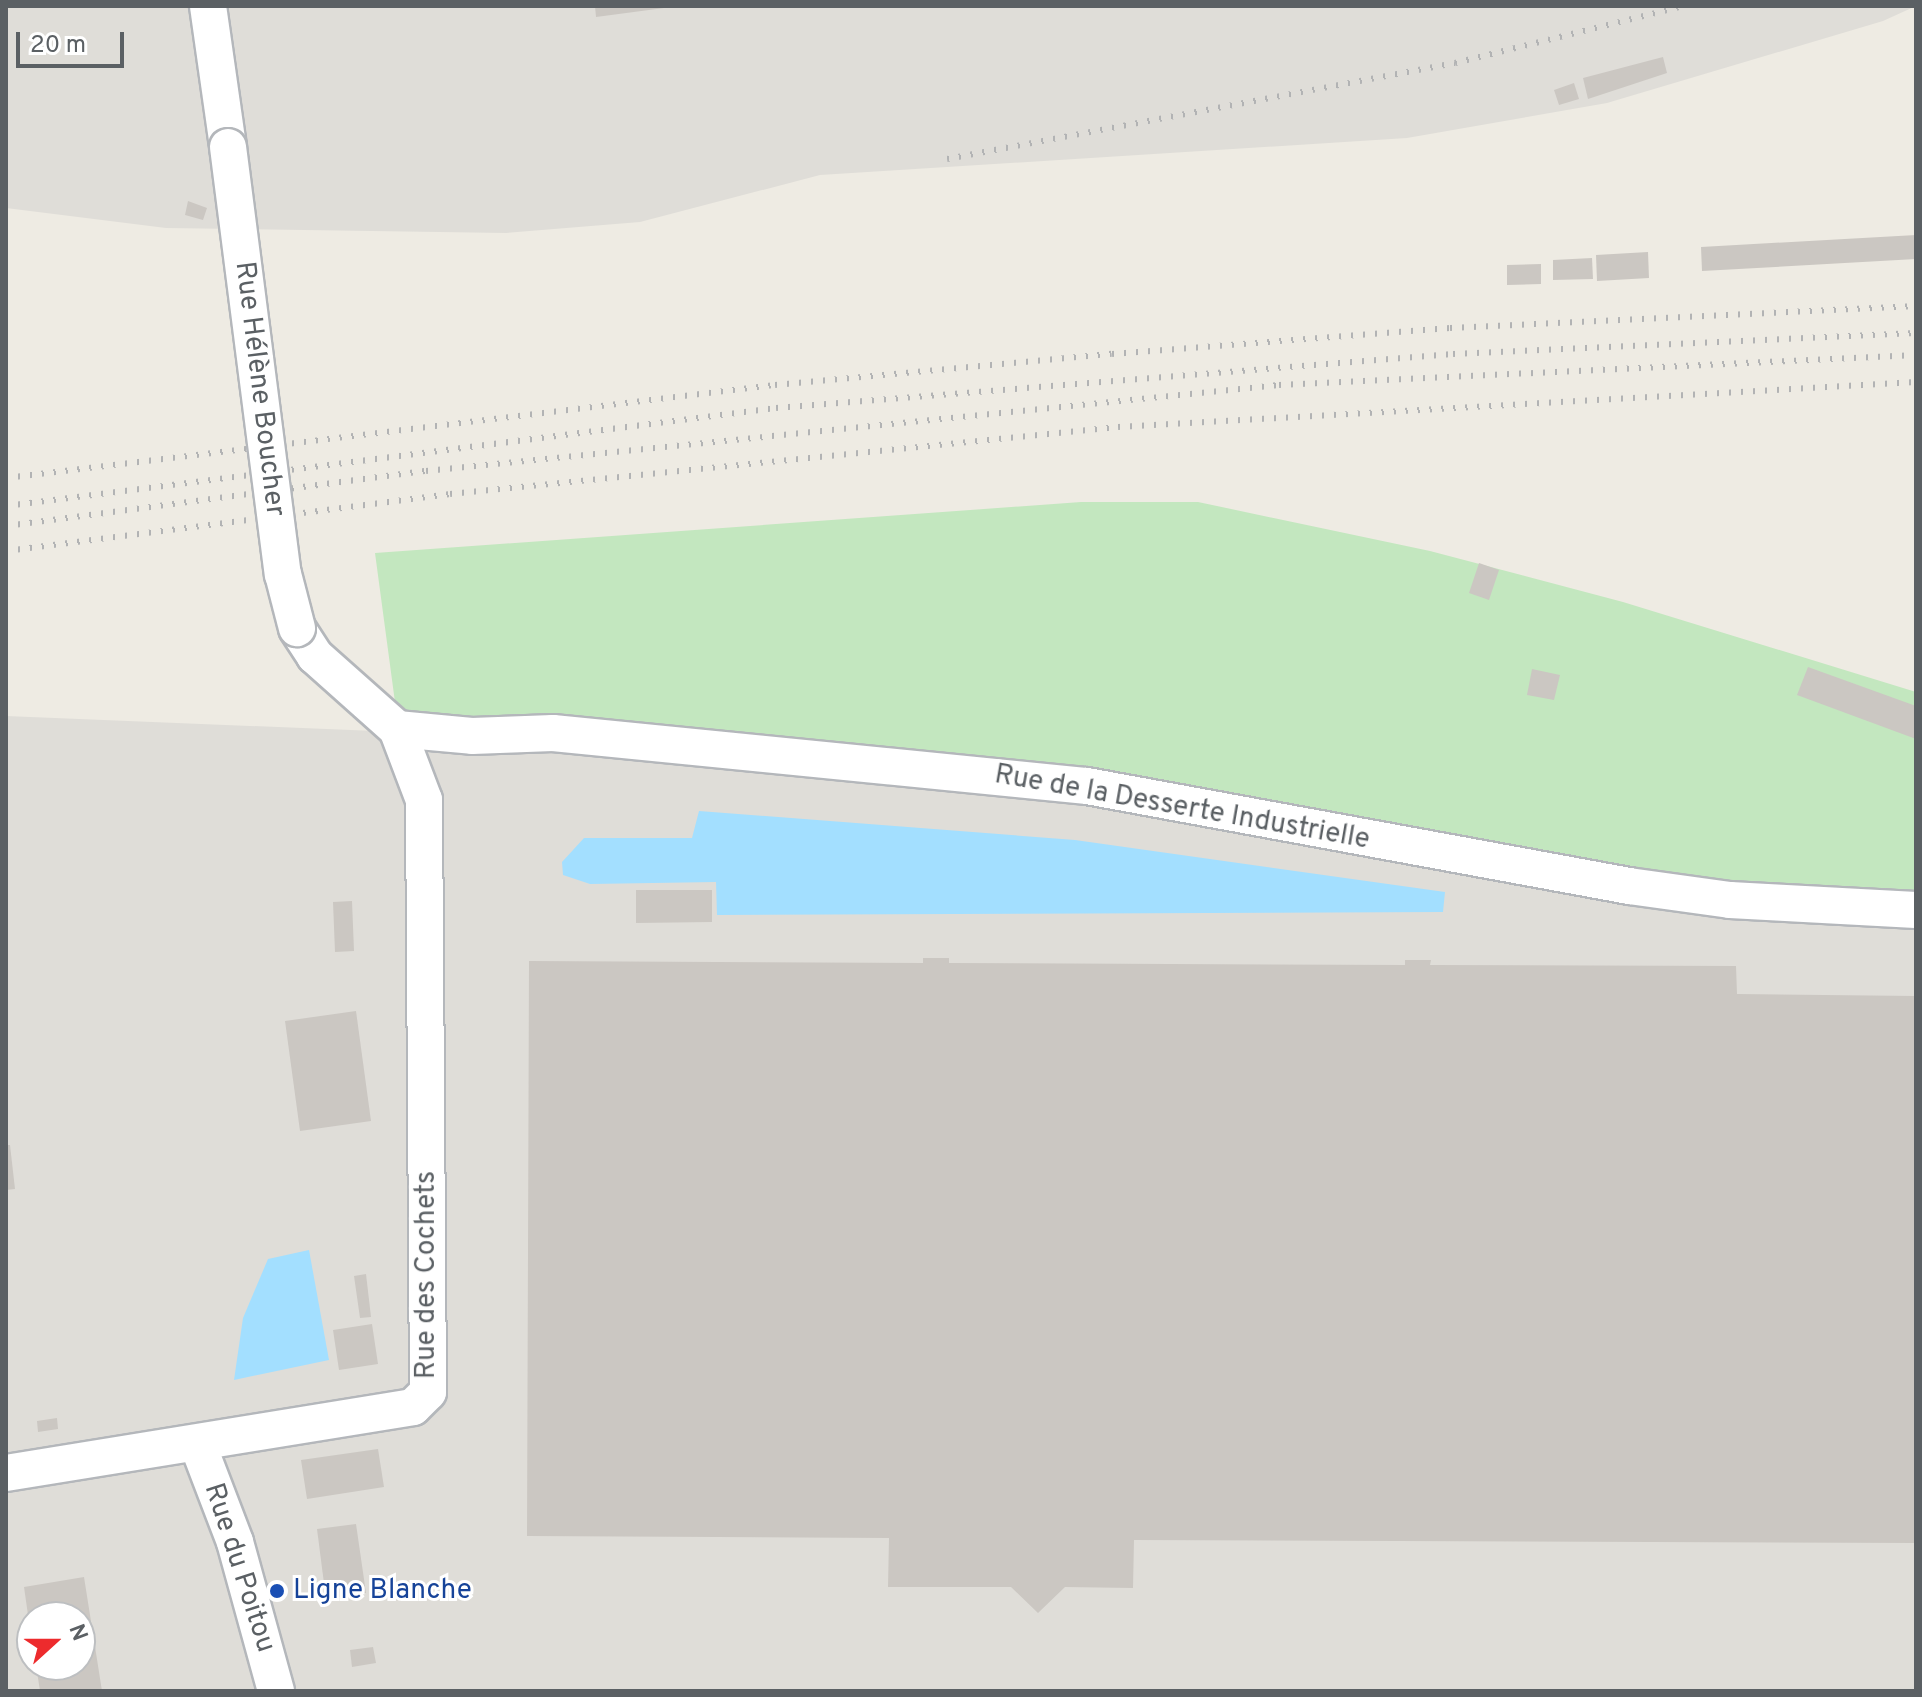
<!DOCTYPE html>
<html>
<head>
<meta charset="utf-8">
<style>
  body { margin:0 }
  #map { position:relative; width:1922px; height:1697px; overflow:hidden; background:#eeebe3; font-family:Overpass,sans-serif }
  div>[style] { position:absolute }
  .industrial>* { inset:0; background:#dfddd8 }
  .green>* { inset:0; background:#c3e7bf }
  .water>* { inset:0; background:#a3dfff }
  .building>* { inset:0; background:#cbc7c2 }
  .roads { filter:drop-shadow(2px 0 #b4b7bb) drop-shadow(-2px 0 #b4b7bb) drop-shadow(0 2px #b4b7bb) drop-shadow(0 -2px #b4b7bb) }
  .minor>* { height:36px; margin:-18px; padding:0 18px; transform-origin:18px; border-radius:18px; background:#fff }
  .rail>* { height:6px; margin-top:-3px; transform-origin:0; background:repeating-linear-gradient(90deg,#b2b3b4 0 2px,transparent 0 12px) }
  .bridges { filter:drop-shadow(2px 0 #b4b7bb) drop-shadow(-2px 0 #b4b7bb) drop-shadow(0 2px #b4b7bb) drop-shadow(0 -2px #b4b7bb) }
  .minor-bridge>* { height:36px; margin:-18px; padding:0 18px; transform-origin:18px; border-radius:18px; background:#fff }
  .dots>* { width:22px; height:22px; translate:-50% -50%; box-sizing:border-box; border:4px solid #fff; border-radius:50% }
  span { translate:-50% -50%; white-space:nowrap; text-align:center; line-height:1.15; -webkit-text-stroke:6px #fff; paint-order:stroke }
  .street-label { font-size:28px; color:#5b6064 }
  .transit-label { font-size:28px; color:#164399 }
  .left { translate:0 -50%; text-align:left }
  .frame { position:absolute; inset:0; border:8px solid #5b6064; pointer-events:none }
  .north { position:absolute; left:16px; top:1601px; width:80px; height:80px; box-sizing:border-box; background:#fff; border:2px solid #bdbfc1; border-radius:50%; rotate:69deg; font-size:22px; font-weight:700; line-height:32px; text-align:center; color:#5b6064 }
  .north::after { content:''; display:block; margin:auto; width:28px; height:36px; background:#ed2b2d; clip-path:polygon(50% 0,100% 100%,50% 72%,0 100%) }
  .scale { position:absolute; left:16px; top:32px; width:108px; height:36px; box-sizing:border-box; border:4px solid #5b6064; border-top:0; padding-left:10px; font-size:24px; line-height:28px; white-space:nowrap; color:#5b6064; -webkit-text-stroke:6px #fff; paint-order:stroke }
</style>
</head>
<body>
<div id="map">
  <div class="industrial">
    <i style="clip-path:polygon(6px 6px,1916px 6px,1883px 21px,1607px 103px,1407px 138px,820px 175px,640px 222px,506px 233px,166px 228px,6px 208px)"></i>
    <i style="clip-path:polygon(evenodd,6px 716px,399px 732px,844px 761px,1916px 912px,1916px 1691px,6px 1691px,6px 716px,32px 1617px,80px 1617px,80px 1665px,32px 1665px,32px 1617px)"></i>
  </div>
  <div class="green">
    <i style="clip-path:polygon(1081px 502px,1198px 502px,1430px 551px,1623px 602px,1916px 692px,1916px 912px,1086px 788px,399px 732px,375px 553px)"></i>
  </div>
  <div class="water">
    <i style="clip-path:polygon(699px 811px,1075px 840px,1445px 892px,1443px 912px,717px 915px,716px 882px,590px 884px,563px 875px,562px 862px,584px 838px,692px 838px)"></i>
    <i style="clip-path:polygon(309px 1250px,329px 1360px,234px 1380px,243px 1318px,268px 1259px)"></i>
  </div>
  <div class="building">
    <i style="clip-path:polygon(595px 6px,663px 6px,664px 8px,596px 17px)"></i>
    <i style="clip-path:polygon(1663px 57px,1667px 73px,1588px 99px,1583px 78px)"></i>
    <i style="clip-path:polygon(1574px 83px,1579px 99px,1559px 105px,1554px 90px)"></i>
    <i style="clip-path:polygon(188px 201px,207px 208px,203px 220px,185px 215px)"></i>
    <i style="clip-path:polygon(1916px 235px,1916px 259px,1702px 271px,1701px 247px)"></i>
    <i style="clip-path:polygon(1648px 252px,1649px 278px,1597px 281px,1596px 255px)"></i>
    <i style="clip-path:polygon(1592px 258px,1593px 279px,1553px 280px,1553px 260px)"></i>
    <i style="clip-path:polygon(1541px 264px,1541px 284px,1507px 285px,1507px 265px)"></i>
    <i style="clip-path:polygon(1479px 563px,1499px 570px,1489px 600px,1469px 593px)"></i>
    <i style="clip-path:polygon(1808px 667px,1916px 706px,1916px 739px,1797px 695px)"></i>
    <i style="clip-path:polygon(1532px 669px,1560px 675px,1554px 700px,1527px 695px)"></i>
    <i style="clip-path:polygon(636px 890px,712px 890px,712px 922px,636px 923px)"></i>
    <i style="clip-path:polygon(352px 901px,354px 951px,335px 952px,333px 902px)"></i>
    <i style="clip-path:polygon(923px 958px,949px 958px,949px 963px,1405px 965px,1405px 960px,1431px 960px,1430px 965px,1736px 966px,1737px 994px,1916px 996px,1916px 1543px,1134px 1540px,1133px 1588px,1065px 1587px,1038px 1613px,1011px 1587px,888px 1587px,889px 1538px,527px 1536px,529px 961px,923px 963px)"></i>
    <i style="clip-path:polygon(356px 1011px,371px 1121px,300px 1131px,285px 1021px)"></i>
    <i style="clip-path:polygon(6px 1145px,10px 1145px,15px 1189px,6px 1190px)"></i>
    <i style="clip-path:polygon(366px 1274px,371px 1317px,360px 1318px,354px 1276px)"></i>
    <i style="clip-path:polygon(372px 1324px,378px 1364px,339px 1370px,333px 1330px)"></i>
    <i style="clip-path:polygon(57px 1418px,58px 1429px,38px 1432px,37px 1421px)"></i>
    <i style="clip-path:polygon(378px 1449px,384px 1487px,307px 1499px,301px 1460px)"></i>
    <i style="clip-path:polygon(356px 1524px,366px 1593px,326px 1599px,317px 1529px)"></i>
    <i style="clip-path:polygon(84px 1577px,102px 1691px,40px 1691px,36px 1665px,80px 1665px,80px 1617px,32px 1617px,30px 1629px,24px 1587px)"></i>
    <i style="clip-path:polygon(373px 1647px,376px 1663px,352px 1667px,350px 1650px)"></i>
  </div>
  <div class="roads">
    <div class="minor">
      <i style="left:208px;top:6px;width:142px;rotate:81.9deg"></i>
      <i style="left:397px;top:729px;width:75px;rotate:5.3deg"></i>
      <i style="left:472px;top:736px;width:81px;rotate:-2.1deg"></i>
      <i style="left:553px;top:733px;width:537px;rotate:5.67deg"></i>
      <i style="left:1087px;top:786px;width:551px;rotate:10.45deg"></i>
      <i style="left:1629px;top:886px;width:102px;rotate:7.9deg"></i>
      <i style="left:1730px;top:900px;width:186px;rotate:3.1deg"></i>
      <i style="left:198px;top:1445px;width:104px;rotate:69.1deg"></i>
      <i style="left:235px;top:1542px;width:155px;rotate:74.6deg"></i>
      <i style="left:6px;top:1473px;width:412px;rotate:-9.2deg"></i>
      <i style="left:413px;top:1407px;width:21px;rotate:-45deg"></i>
      <i style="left:428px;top:1392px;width:592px;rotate:-90.39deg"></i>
      <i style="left:424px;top:800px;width:76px;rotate:-110.8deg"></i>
      <i style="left:397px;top:729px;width:110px;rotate:-138.3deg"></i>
      <i style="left:315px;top:656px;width:33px;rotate:-123deg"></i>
    </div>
  </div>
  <div class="rail">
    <i style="left:947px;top:159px;width:517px;rotate:-10.7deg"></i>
    <i style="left:1455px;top:63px;width:235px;rotate:-14deg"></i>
    <i style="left:6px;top:478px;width:775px;rotate:-6.9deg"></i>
    <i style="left:775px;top:385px;width:338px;rotate:-5.3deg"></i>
    <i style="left:1112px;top:354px;width:339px;rotate:-4.4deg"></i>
    <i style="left:1450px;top:328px;width:467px;rotate:-2.7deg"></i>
    <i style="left:6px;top:506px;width:776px;rotate:-7.25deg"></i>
    <i style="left:776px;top:408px;width:679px;rotate:-4.56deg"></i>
    <i style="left:1453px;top:354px;width:463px;rotate:-2.6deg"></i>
    <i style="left:6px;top:526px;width:424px;rotate:-7.5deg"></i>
    <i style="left:426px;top:471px;width:857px;rotate:-5.76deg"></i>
    <i style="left:1279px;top:385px;width:638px;rotate:-2.7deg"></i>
    <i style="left:6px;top:551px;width:448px;rotate:-7.3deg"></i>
    <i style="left:450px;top:494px;width:671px;rotate:-5.73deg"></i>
    <i style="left:1118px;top:427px;width:799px;rotate:-3.23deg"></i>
  </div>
  <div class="bridges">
    <div class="minor-bridge">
      <i style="left:228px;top:147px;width:431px;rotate:82.7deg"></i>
      <i style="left:283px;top:574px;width:56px;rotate:75.5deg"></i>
    </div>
  </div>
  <div class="dots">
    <i style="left:277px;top:1591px;background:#1a4fb4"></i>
  </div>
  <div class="street-label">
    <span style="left:259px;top:389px;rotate:83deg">Rue Hélène Boucher</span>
    <span style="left:1182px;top:808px;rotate:10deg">Rue de la Desserte Industrielle</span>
    <span style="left:427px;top:1275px;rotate:-90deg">Rue des Cochets</span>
    <span style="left:239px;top:1568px;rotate:72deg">Rue du Poitou</span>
  </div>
  <div class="transit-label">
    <span class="left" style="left:293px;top:1591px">Ligne Blanche</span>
  </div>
  <div class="frame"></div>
  <div class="north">N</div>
  <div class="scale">20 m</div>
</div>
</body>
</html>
